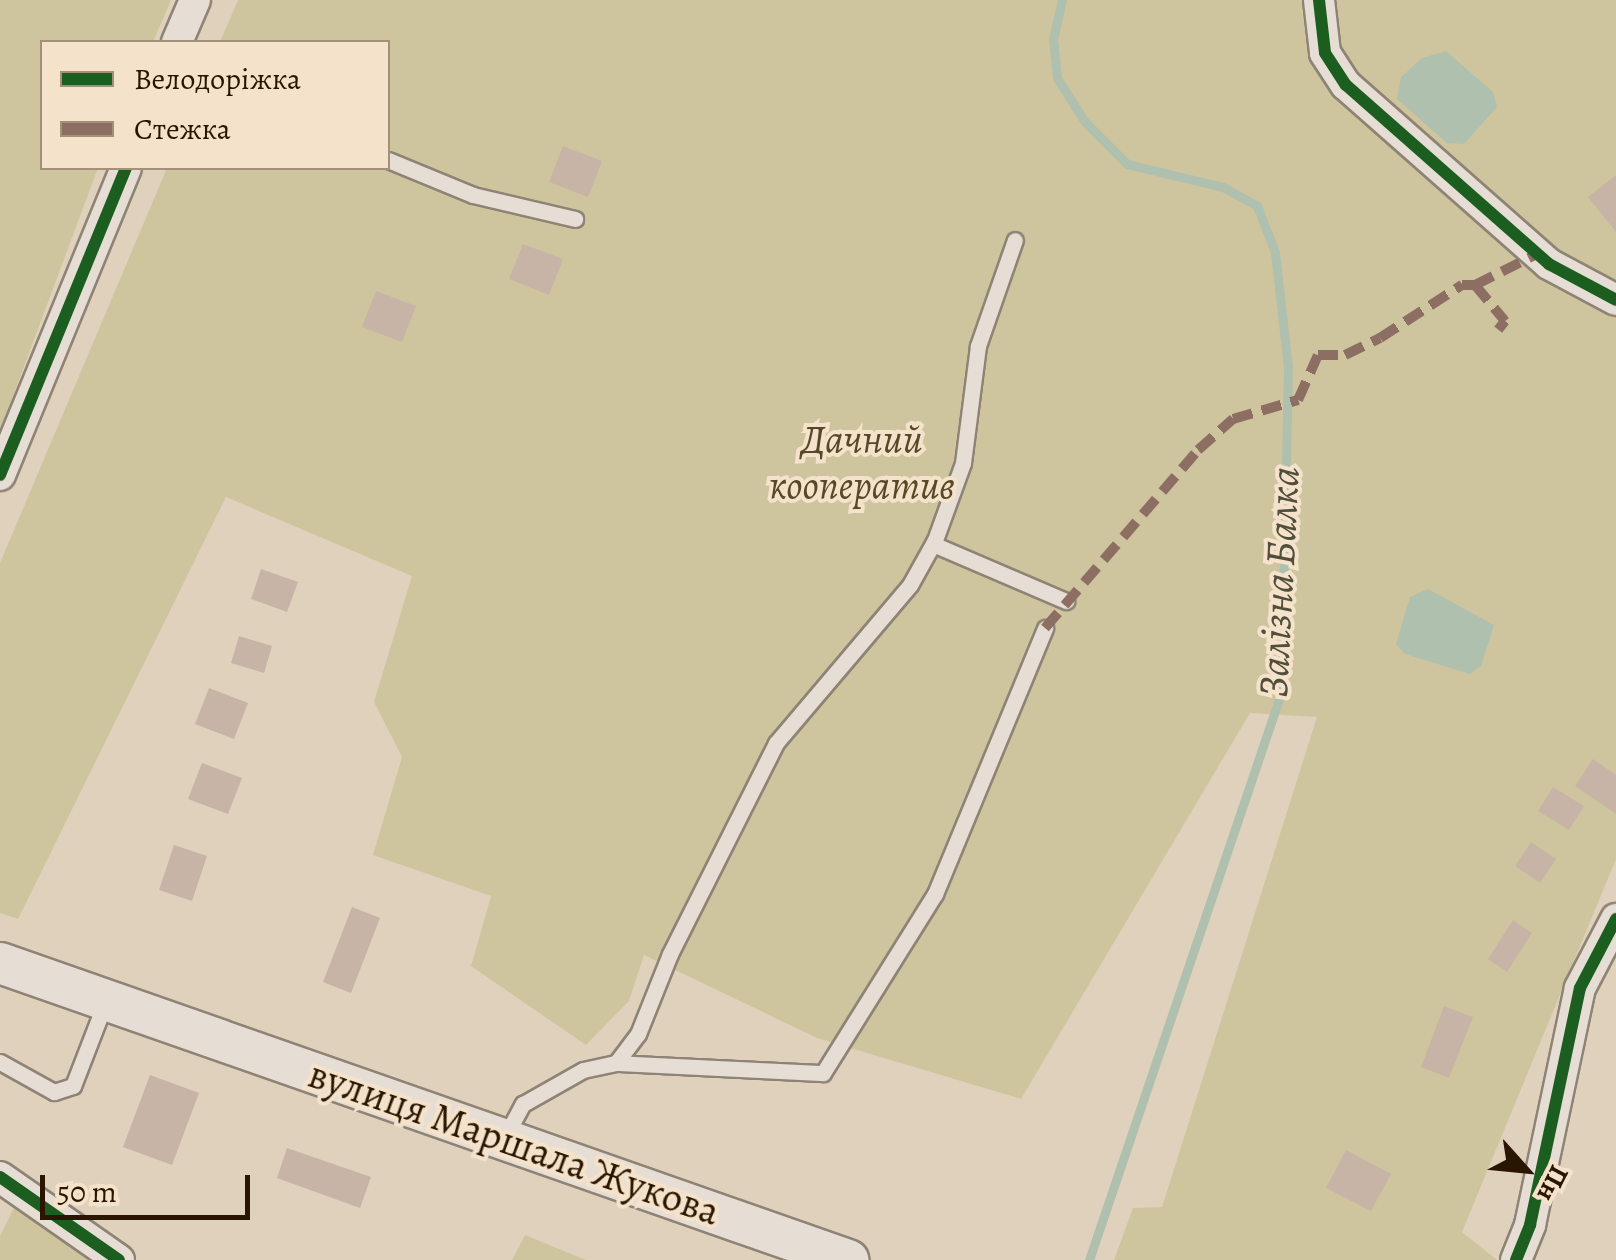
<!DOCTYPE html>
<html>
<head>
<meta charset="utf-8">
<style>
  body { margin:0 }
  #map { position:relative; width:1616px; height:1260px; overflow:hidden; background:#e0d1bc; font-family:Alegreya,serif }
  div>[style] { position:absolute }
  .green>* { inset:0; background:#cec59e }
  .water>* { inset:0; background:#afc0af }
  .stream>* { height:9px; margin:-4.5px; padding:0 4.5px; transform-origin:4.5px; border-radius:4.5px; background:#afc0af }
  .building>* { inset:0; background:#c8b3a7 }
  .roads { filter:drop-shadow(2px 0 #8e8375) drop-shadow(-2px 0 #8e8375) drop-shadow(0 2px #8e8375) drop-shadow(0 -2px #8e8375) }
  .lane>* { height:15px; margin:-7.5px; padding:0 7.5px; transform-origin:7.5px; border-radius:7.5px; background:#e6ded4 }
  .street>* { height:30px; margin:-15px; padding:0 15px; transform-origin:15px; border-radius:15px; background:#e6ded4 }
  .secondary>* { height:40px; margin:-20px; padding:0 20px; transform-origin:20px; border-radius:20px; background:#e6ded4 }
  .quiet>* { height:10px; margin-top:-5px; transform-origin:0; background:repeating-linear-gradient(90deg,#8d6e63 0 20px,transparent 0 30px) }
  .cycleway>* { height:12px; margin:-6px; padding:0 6px; transform-origin:6px; border-radius:6px; background:#1b5e20 }
  span { translate:-50% -50%; white-space:nowrap; text-align:center; line-height:1.15; -webkit-text-stroke:8px #f5e2ca; paint-order:stroke }
  .park-label { font-size:40px; color:#574828; font-style:italic }
  .street-label { font-size:40px; color:#2a1600 }
  .water-label { font-size:42px; color:#514f3b; font-style:italic }
  .legend { position:absolute; left:40px; top:40px; width:350px; height:130px; box-sizing:border-box; background:#f5e2ca; border:2px solid #a49079; margin:0; padding:12px 18px; list-style:none; font-size:30px; color:#2a1600 }
  .legend li { display:flex; align-items:center; gap:20px; height:50px }
  .legend b { width:50px; border:2px solid #a49079 }
  .north { position:absolute; left:1476px; top:1120px; width:100px; height:100px; -webkit-text-stroke:8px #f5e2ca; paint-order:stroke; rotate:117deg; font-size:28px; font-weight:700; line-height:40px; text-align:center; color:#2a1600 }
  .north::after { content:''; display:block; margin:auto; width:35px; height:45px; background:#2a1600; clip-path:polygon(50% 0,100% 100%,50% 72%,0 100%) }
  .scale { position:absolute; left:40px; top:1175px; width:210px; height:45px; box-sizing:border-box; border:5px solid #2a1600; border-top:0; padding-left:12px; font-size:30px; line-height:35px; white-space:nowrap; color:#2a1600; -webkit-text-stroke:8px #f5e2ca; paint-order:stroke }
</style>
</head>
<body>
<div id="map">
  <div class="green">
    <i style="clip-path:polygon(0 0,171px 0,153px 42px,42px 42px,42px 168px,98px 168px,0 431px)"></i>
    <i style="clip-path:polygon(238px 0,1616px 0,1616px 859px,1462px 1232px,1497px 1260px,1114px 1260px,1133px 1208px,1162px 1207px,1317px 717px,1250px 713px,1021px 1099px,817px 1038px,644px 955px,629px 1001px,586px 1045px,471px 966px,491px 896px,373px 855px,402px 757px,374px 702px,412px 576px,226px 497px,18px 919px,0 913px,0 563px,167px 168px,388px 168px,388px 42px,220px 42px)"></i>
    <i style="clip-path:polygon(18px 1200px,101px 1260px,0 1260px,0 1236px)"></i>
    <i style="clip-path:polygon(525px 1235px,586px 1260px,512px 1260px)"></i>
  </div>
  <div class="water">
    <i style="clip-path:polygon(1446px 51px,1493px 92px,1497px 107px,1464px 144px,1447px 143px,1397px 99px,1401px 77px,1422px 58px)"></i>
    <i style="clip-path:polygon(1428px 589px,1494px 625px,1481px 666px,1470px 674px,1405px 654px,1396px 644px,1410px 597px)"></i>
  </div>
  <div class="stream">
    <i style="left:1062px;top:0;width:40px;rotate:103deg"></i>
    <i style="left:1053px;top:39px;width:39px;rotate:84deg"></i>
    <i style="left:1057px;top:78px;width:52px;rotate:57.5deg"></i>
    <i style="left:1085px;top:122px;width:59px;rotate:45deg"></i>
    <i style="left:1127px;top:164px;width:99px;rotate:13.5deg"></i>
    <i style="left:1223px;top:187px;width:39px;rotate:29deg"></i>
    <i style="left:1257px;top:206px;width:49px;rotate:68.6deg"></i>
    <i style="left:1275px;top:252px;width:116px;rotate:83.6deg"></i>
    <i style="left:1288px;top:367px;width:326px;rotate:91.2deg"></i>
    <i style="left:1281px;top:693px;width:599px;rotate:108.71deg"></i>
  </div>
  <div class="building">
    <i style="clip-path:polygon(563px 146px,602px 161px,588px 197px,549px 182px)"></i>
    <i style="clip-path:polygon(1616px 175px,1616px 232px,1588px 197px)"></i>
    <i style="clip-path:polygon(523px 244px,563px 259px,549px 295px,509px 279px)"></i>
    <i style="clip-path:polygon(376px 291px,416px 306px,402px 342px,362px 327px)"></i>
    <i style="clip-path:polygon(261px 569px,298px 582px,287px 612px,251px 599px)"></i>
    <i style="clip-path:polygon(239px 636px,272px 646px,264px 673px,231px 663px)"></i>
    <i style="clip-path:polygon(209px 688px,248px 703px,234px 739px,195px 724px)"></i>
    <i style="clip-path:polygon(1593px 759px,1616px 775px,1616px 814px,1575px 786px)"></i>
    <i style="clip-path:polygon(202px 763px,242px 778px,228px 814px,188px 799px)"></i>
    <i style="clip-path:polygon(1553px 787px,1584px 806px,1569px 830px,1538px 811px)"></i>
    <i style="clip-path:polygon(1531px 842px,1556px 859px,1540px 883px,1515px 866px)"></i>
    <i style="clip-path:polygon(174px 845px,207px 856px,192px 901px,159px 890px)"></i>
    <i style="clip-path:polygon(352px 907px,380px 918px,351px 993px,323px 982px)"></i>
    <i style="clip-path:polygon(1513px 920px,1532px 933px,1507px 972px,1488px 959px)"></i>
    <i style="clip-path:polygon(1444px 1006px,1473px 1017px,1449px 1078px,1421px 1067px)"></i>
    <i style="clip-path:polygon(150px 1075px,199px 1093px,172px 1165px,123px 1147px)"></i>
    <i style="clip-path:polygon(287px 1148px,371px 1177px,360px 1208px,277px 1178px)"></i>
    <i style="clip-path:polygon(1346px 1150px,1391px 1174px,1371px 1211px,1326px 1188px)"></i>
  </div>
  <div class="roads">
    <div class="lane">
      <i style="left:388px;top:160px;width:92px;rotate:22.4deg"></i>
      <i style="left:473px;top:195px;width:105px;rotate:13.2deg"></i>
      <i style="left:933px;top:544px;width:145px;rotate:23.2deg"></i>
      <i style="left:0;top:1062px;width:62px;rotate:29.1deg"></i>
      <i style="left:54px;top:1092px;width:20px;rotate:-18deg"></i>
      <i style="left:73px;top:1086px;width:89px;rotate:-68.9deg"></i>
      <i style="left:616px;top:1063px;width:36px;rotate:-53deg"></i>
      <i style="left:638px;top:1034px;width:86px;rotate:-68.2deg"></i>
      <i style="left:670px;top:954px;width:236px;rotate:-63.3deg"></i>
      <i style="left:776px;top:743px;width:207px;rotate:-49.7deg"></i>
      <i style="left:910px;top:585px;width:51px;rotate:-60.9deg"></i>
      <i style="left:935px;top:540px;width:82px;rotate:-70deg"></i>
      <i style="left:963px;top:463px;width:118px;rotate:-82.7deg"></i>
      <i style="left:978px;top:346px;width:112px;rotate:-70.8deg"></i>
      <i style="left:504px;top:1139px;width:40px;rotate:-62deg"></i>
      <i style="left:523px;top:1104px;width:69px;rotate:-29.5deg"></i>
      <i style="left:583px;top:1070px;width:34px;rotate:-12deg"></i>
      <i style="left:616px;top:1063px;width:207px;rotate:2.8deg"></i>
      <i style="left:823px;top:1073px;width:211px;rotate:-58deg"></i>
      <i style="left:935px;top:894px;width:288px;rotate:-67.5deg"></i>
    </div>
    <div class="street">
      <i style="left:1319px;top:0;width:53px;rotate:83.5deg"></i>
      <i style="left:1325px;top:53px;width:38px;rotate:57deg"></i>
      <i style="left:1346px;top:85px;width:271px;rotate:41.4deg"></i>
      <i style="left:1549px;top:264px;width:76px;rotate:28.2deg"></i>
      <i style="left:177px;top:42px;width:46px;rotate:-66.8deg"></i>
      <i style="left:0;top:475px;width:332px;rotate:-67.7deg"></i>
      <i style="left:0;top:1177px;width:145px;rotate:34.9deg"></i>
      <i style="left:1516px;top:1260px;width:38px;rotate:-68deg"></i>
      <i style="left:1530px;top:1225px;width:242px;rotate:-78.1deg"></i>
      <i style="left:1580px;top:988px;width:78px;rotate:-62.4deg"></i>
    </div>
    <div class="secondary">
      <i style="left:0;top:963px;width:899px;rotate:19.3deg"></i>
    </div>
  </div>
  <div class="quiet">
    <i style="left:1475px;top:285px;width:69px;rotate:-26.6deg"></i>
    <i style="left:1045px;top:628px;width:235px;rotate:-49.3deg"></i>
    <i style="left:1198px;top:450px;width:47px;rotate:-41.5deg"></i>
    <i style="left:1233px;top:419px;width:68px;rotate:-16.3deg"></i>
    <i style="left:1298px;top:400px;width:49px;rotate:-66deg"></i>
    <i style="left:1318px;top:355px;width:27px"></i>
    <i style="left:1345px;top:355px;width:39px;rotate:-26deg"></i>
    <i style="left:1380px;top:338px;width:98px;rotate:-32.9deg"></i>
    <i style="left:1462px;top:285px;width:13px"></i>
    <i style="left:1475px;top:285px;width:47px;rotate:50.2deg"></i>
    <i style="left:1505px;top:321px;width:11px;rotate:128deg"></i>
  </div>
  <div class="cycleway">
    <i style="left:1319px;top:0;width:53px;rotate:83.5deg"></i>
    <i style="left:1325px;top:53px;width:38px;rotate:57deg"></i>
    <i style="left:1346px;top:85px;width:271px;rotate:41.4deg"></i>
    <i style="left:1549px;top:264px;width:76px;rotate:28.2deg"></i>
    <i style="left:0;top:475px;width:332px;rotate:-67.7deg"></i>
    <i style="left:0;top:1177px;width:145px;rotate:34.9deg"></i>
    <i style="left:1516px;top:1260px;width:38px;rotate:-68deg"></i>
    <i style="left:1530px;top:1225px;width:242px;rotate:-78.1deg"></i>
    <i style="left:1580px;top:988px;width:78px;rotate:-62.4deg"></i>
  </div>
  <div class="park-label">
    <span style="left:862px;top:463px">Дачний<br>кооператив</span>
  </div>
  <div class="street-label">
    <span style="left:514px;top:1143px;rotate:19deg">вулиця Маршала Жукова</span>
  </div>
  <div class="water-label">
    <span style="left:1279px;top:582px;rotate:-87deg">Залізна Балка</span>
  </div>
  <ul class="legend">
  <li><b style="height:12px;background:#1b5e20"></b>Велодоріжка</li>
  <li><b style="height:12px;background:#8d6e63"></b>Стежка</li>
  </ul>
  <div class="north">Пн</div>
  <div class="scale">50 m</div>
</div>
</body>
</html>
